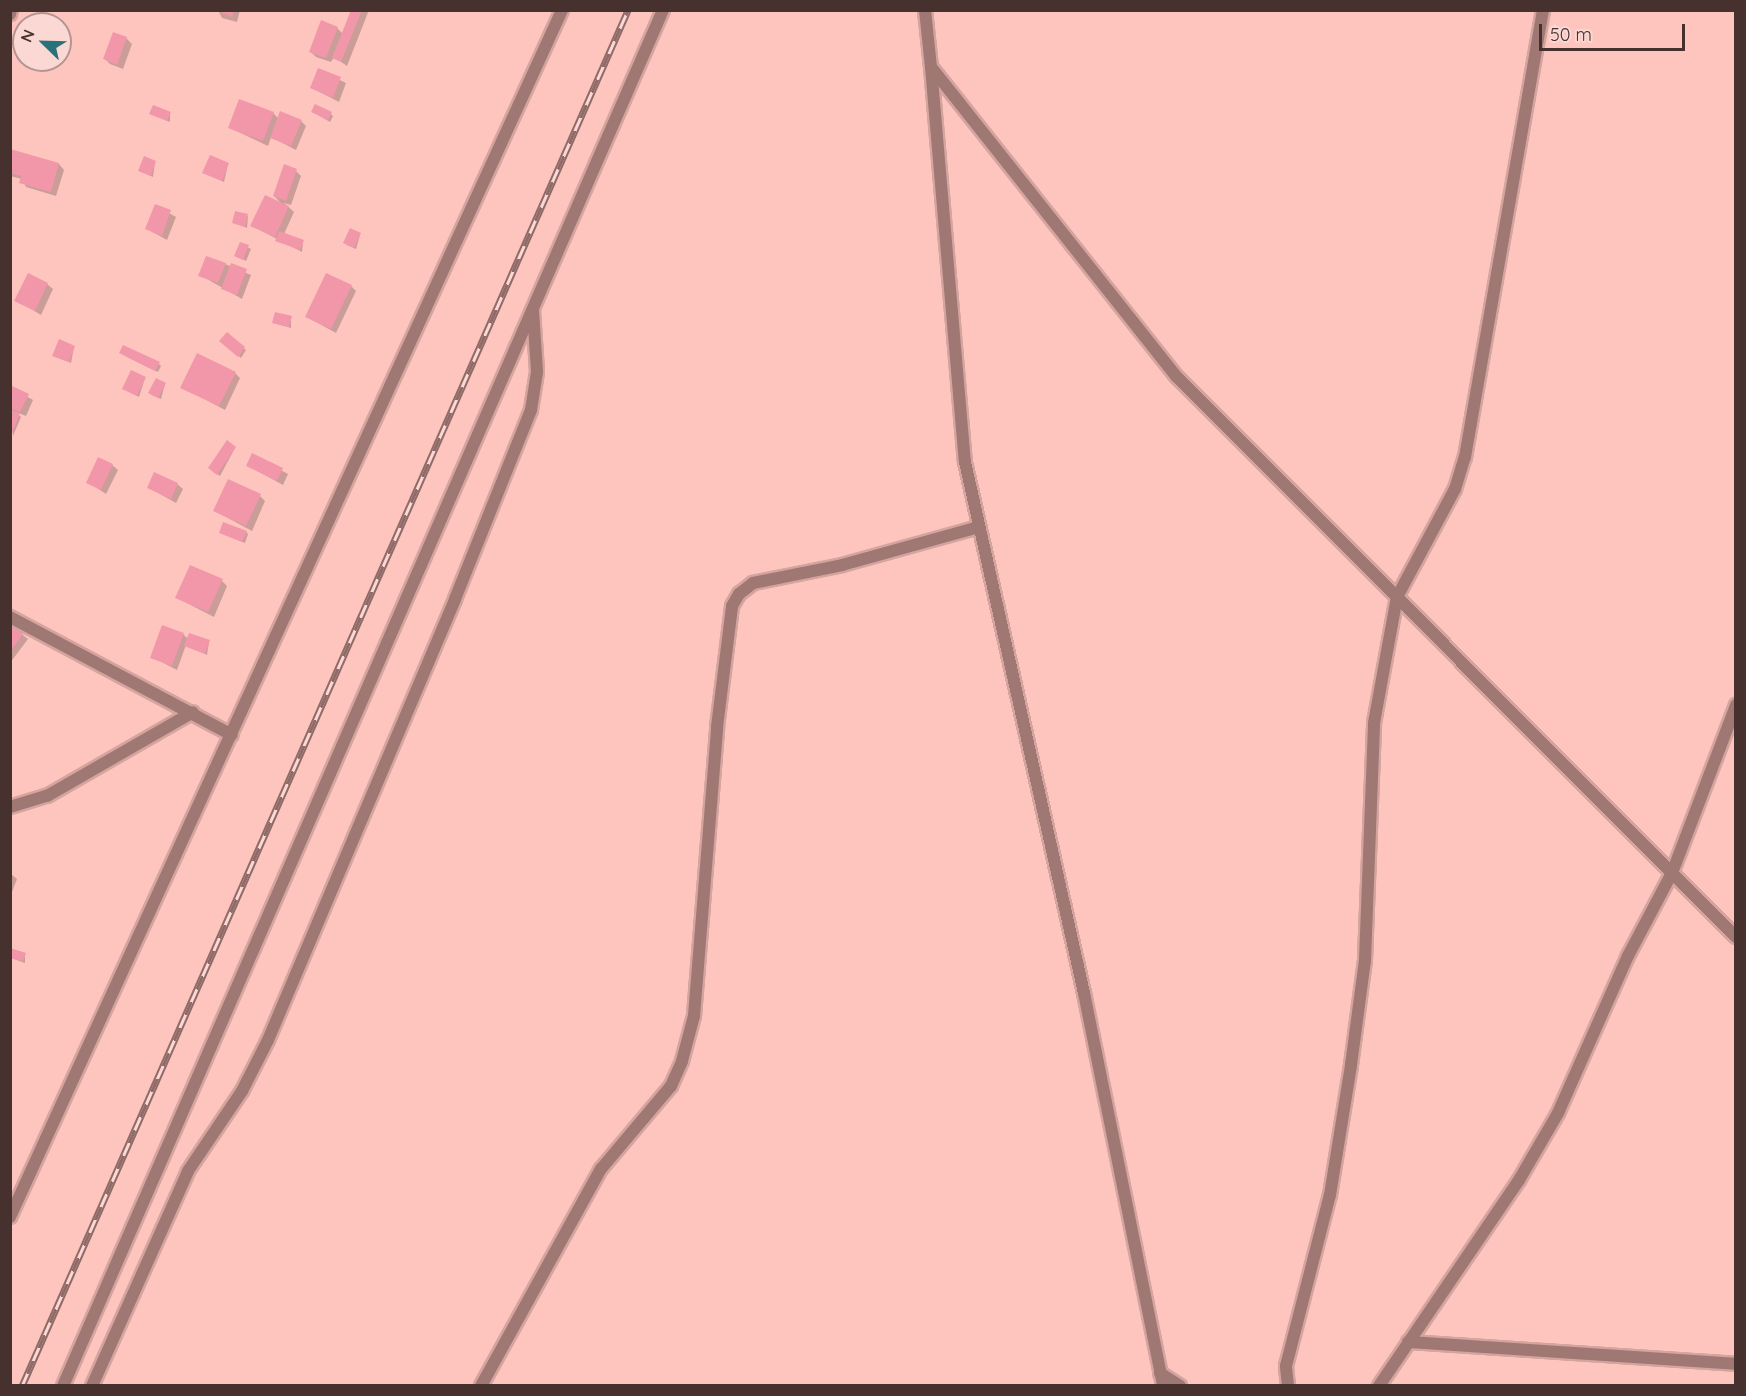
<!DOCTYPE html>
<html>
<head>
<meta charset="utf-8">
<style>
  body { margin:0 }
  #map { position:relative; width:1746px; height:1396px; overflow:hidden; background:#fdc5be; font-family:Quicksand,sans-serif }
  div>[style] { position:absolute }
  .shadow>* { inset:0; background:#0003 }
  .building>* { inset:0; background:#f296aa }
  .roads { filter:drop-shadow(2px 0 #d5a49f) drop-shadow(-2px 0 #d5a49f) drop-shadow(0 2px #d5a49f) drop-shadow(0 -2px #d5a49f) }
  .minor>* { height:12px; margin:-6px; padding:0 6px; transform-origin:6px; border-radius:6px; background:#9f7773 }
  .rail>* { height:7px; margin-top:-3.5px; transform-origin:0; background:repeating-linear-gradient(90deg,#fbd8d4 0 14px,#8f6b67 0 28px); box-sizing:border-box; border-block:2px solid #8f6b67 }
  span { translate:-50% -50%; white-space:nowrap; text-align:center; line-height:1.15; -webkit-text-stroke:4.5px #fbd8d4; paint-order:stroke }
  .frame { position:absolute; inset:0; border:12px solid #47312f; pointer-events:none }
  .north { position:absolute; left:12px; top:12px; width:60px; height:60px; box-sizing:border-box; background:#fbd8d4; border:2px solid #b39592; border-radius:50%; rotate:293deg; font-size:16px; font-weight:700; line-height:24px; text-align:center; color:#47312f }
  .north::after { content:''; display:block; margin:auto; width:21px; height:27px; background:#29727a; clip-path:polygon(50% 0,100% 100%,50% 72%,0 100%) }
  .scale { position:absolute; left:1539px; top:24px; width:146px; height:27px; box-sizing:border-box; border:3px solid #47312f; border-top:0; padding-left:8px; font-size:18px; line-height:21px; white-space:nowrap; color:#47312f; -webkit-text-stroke:4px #fbd8d4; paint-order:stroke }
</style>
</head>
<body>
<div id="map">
  <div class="shadow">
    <i style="clip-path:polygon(218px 10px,240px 10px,237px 22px,222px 18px)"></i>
    <i style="clip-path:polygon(353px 10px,369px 10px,347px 66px,334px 57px,331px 62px,316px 57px,311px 52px,337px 28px,343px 34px)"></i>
    <i style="clip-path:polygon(126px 38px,132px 44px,123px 69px,110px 64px,105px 59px)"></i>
    <i style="clip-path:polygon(319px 70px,346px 83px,339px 102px,312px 88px)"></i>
    <i style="clip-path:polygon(313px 112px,331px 114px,333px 116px,330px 122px)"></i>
    <i style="clip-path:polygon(170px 113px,170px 122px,151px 114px)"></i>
    <i style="clip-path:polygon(273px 113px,279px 119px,301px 121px,306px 126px,296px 150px,271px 137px,268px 146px,230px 128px)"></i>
    <i style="clip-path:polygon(10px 151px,59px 164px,64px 170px,56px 196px,26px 187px,22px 179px,10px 176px)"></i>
    <i style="clip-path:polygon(155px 162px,153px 177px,140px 171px)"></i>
    <i style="clip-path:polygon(228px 164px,224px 182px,204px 173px)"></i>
    <i style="clip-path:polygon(296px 171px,301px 176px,291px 205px,284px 203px,294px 212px,284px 234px,303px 242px,302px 252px,252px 226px,282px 204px,274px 196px)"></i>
    <i style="clip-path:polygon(156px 206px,176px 217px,167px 240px,147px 229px)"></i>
    <i style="clip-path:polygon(248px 216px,247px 228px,233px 222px)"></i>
    <i style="clip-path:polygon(360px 235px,356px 249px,347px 245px)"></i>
    <i style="clip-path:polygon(241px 244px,251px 249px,246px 261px,236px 256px)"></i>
    <i style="clip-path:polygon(225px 264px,251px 275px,242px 299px,200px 275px)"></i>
    <i style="clip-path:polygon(47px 284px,53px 289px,41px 315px,16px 300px)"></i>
    <i style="clip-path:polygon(351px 286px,356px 291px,336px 333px,307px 317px)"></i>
    <i style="clip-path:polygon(291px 317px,291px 328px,274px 323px)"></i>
    <i style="clip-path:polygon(227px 334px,246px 350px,241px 358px,221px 341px)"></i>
    <i style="clip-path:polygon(74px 347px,71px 363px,54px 356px)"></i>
    <i style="clip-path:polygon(123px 355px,159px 364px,161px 366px,158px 372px)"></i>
    <i style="clip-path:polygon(235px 373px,240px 378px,225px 410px,182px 387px)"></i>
    <i style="clip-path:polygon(145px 378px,139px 397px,124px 389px)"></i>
    <i style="clip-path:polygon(165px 384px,161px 399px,152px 395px)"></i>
    <i style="clip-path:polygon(10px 387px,33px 400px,26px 416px,16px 412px,21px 417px,13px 436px)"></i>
    <i style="clip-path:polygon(235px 448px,220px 476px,212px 470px)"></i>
    <i style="clip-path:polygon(253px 455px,288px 474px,283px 485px,248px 466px)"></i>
    <i style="clip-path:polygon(112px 465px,118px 470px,106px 494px,88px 482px)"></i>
    <i style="clip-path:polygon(177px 484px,183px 489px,176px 503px,149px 488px)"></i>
    <i style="clip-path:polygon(260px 496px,265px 501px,252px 531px,215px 511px)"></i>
    <i style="clip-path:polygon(220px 532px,246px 532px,248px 534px,245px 543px)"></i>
    <i style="clip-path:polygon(222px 581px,227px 586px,214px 617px,177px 598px)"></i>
    <i style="clip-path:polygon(10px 625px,28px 639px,10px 663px)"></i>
    <i style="clip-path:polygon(183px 634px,188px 639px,209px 642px,207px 655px,186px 645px,177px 670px,152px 657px)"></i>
    <i style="clip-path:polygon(10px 873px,17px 879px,10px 897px)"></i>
    <i style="clip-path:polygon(10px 950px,25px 954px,25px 963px,11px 958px)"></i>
  </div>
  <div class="building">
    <i style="clip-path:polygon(216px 10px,234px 10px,232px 17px)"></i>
    <i style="clip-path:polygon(351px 10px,362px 10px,341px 62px,332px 58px)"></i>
    <i style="clip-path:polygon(321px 20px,338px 27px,326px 58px,309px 52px)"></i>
    <i style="clip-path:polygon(113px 32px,127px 37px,117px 65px,103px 59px)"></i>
    <i style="clip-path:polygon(318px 68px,341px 77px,333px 98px,310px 88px)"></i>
    <i style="clip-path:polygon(239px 99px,274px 112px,263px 141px,228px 128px)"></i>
    <i style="clip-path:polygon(315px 104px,332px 112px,328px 120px,311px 112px)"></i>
    <i style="clip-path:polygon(153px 105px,171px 112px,167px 121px,149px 114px)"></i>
    <i style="clip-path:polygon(280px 111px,302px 120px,291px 146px,270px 138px)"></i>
    <i style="clip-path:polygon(10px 149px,59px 163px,51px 192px,19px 183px,21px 176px,10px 173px)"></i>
    <i style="clip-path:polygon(210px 155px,229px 163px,222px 181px,202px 173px)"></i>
    <i style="clip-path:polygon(144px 156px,156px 161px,151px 176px,138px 171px)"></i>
    <i style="clip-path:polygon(284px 164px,297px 169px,286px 201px,273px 196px)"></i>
    <i style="clip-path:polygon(265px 195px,289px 206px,275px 237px,250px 226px)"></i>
    <i style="clip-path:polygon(155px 204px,171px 210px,162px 236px,145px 229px)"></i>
    <i style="clip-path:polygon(235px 211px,248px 214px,245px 227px,232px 223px)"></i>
    <i style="clip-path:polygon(350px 228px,361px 233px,354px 248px,343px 243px)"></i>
    <i style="clip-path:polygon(279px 231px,304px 240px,300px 250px,275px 241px)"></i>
    <i style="clip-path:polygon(240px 242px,249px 245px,243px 260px,234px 256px)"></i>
    <i style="clip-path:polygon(206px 256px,226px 263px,218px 283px,198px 276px)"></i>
    <i style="clip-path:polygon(231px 263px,247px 269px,237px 295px,221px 289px)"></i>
    <i style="clip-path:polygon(28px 273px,48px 283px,35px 311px,14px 301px)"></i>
    <i style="clip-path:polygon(326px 273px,352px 285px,331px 329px,305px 317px)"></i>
    <i style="clip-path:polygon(275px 312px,292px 316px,289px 327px,272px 323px)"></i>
    <i style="clip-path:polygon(227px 332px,245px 347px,238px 357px,219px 341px)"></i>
    <i style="clip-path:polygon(59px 339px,75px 346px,69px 362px,52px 356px)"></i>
    <i style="clip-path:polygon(123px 345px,160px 362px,155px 371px,119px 353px)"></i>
    <i style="clip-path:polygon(197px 353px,236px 372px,219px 406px,180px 388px)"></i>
    <i style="clip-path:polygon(131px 370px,146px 377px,137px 396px,122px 389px)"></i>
    <i style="clip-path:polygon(156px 378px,166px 383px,158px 398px,148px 393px)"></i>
    <i style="clip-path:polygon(10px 385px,29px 394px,20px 412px,10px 408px)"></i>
    <i style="clip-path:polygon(10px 410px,20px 413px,11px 436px,10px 436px)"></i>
    <i style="clip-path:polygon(227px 440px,236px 447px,217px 475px,208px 468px)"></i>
    <i style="clip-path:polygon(252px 453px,283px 468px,277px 481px,246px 466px)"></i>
    <i style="clip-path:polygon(98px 457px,113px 464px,101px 490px,86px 483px)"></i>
    <i style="clip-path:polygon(154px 472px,178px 483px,171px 499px,147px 488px)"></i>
    <i style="clip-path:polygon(228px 479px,261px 494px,246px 526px,213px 511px)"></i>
    <i style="clip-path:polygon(223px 522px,247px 531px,242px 542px,219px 533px)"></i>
    <i style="clip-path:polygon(190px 565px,223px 579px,208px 612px,175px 598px)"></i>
    <i style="clip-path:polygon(10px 623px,24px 633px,10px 651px)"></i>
    <i style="clip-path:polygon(162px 625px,184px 633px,172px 666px,150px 658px)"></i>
    <i style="clip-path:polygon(189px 633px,210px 640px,205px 654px,184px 646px)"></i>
    <i style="clip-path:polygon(10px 948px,26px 953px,23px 961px,10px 958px)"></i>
  </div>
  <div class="roads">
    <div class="minor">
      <i style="left:925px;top:10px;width:57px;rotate:84deg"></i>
      <i style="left:931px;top:67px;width:396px;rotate:51.6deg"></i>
      <i style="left:1177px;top:377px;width:791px;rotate:45.05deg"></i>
      <i style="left:10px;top:14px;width:4px;rotate:-76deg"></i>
      <i style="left:931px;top:67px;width:396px;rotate:85.1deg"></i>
      <i style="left:965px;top:462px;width:544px;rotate:77.37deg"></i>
      <i style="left:1084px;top:993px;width:401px;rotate:78.6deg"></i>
      <i style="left:10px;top:617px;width:251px;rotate:28deg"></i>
      <i style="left:10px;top:807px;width:39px;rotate:-17deg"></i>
      <i style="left:47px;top:796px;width:168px;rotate:-29.9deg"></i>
      <i style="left:10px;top:1217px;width:1327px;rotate:-65.42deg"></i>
      <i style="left:1408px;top:1342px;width:329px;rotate:3.8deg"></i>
      <i style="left:1160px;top:1373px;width:24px;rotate:33deg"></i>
      <i style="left:63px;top:1386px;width:1501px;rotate:-66.44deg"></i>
      <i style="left:92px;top:1386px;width:235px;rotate:-65.9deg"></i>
      <i style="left:188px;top:1171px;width:97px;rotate:-56deg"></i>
      <i style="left:242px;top:1091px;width:57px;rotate:-63deg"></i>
      <i style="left:268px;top:1040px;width:479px;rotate:-67deg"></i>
      <i style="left:455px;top:599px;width:204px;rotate:-68.1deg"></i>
      <i style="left:531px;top:410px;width:39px;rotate:-81deg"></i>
      <i style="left:537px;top:371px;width:61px;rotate:-93.8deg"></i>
      <i style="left:481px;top:1386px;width:248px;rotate:-61.1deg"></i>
      <i style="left:601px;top:1169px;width:109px;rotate:-49.9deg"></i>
      <i style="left:671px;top:1086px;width:27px;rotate:-66deg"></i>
      <i style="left:682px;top:1061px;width:47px;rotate:-75.1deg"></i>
      <i style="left:694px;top:1016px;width:290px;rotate:-85.4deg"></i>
      <i style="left:717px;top:727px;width:122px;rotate:-82.9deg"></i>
      <i style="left:732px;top:606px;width:14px;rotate:-60deg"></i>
      <i style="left:739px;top:594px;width:18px;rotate:-38deg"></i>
      <i style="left:753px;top:583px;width:91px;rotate:-11.4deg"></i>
      <i style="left:842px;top:565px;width:142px;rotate:-15.5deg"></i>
      <i style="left:1288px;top:1386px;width:20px;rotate:-96deg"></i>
      <i style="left:1286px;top:1366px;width:177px;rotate:-75.6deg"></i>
      <i style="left:1330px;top:1195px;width:132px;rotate:-80.8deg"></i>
      <i style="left:1351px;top:1065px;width:106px;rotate:-82.4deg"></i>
      <i style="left:1365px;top:960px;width:237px;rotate:-87.8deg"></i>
      <i style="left:1374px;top:723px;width:78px;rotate:-79.7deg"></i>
      <i style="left:1388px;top:646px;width:50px;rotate:-79.6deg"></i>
      <i style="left:1397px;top:597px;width:123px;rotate:-61.8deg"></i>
      <i style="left:1455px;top:489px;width:34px;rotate:-73deg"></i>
      <i style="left:1465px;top:457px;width:454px;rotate:-80.1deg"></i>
      <i style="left:1379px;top:1386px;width:249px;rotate:-55.8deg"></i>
      <i style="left:1519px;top:1180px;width:78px;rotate:-59.8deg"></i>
      <i style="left:1558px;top:1113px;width:172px;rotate:-66deg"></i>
      <i style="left:1628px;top:956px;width:94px;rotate:-62.1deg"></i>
      <i style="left:1672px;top:873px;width:180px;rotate:-69.1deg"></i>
    </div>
  </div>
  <div class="rail">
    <i style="left:22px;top:1386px;width:1504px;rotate:-66.23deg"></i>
  </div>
  <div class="frame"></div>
  <div class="north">N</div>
  <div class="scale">50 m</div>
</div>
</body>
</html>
